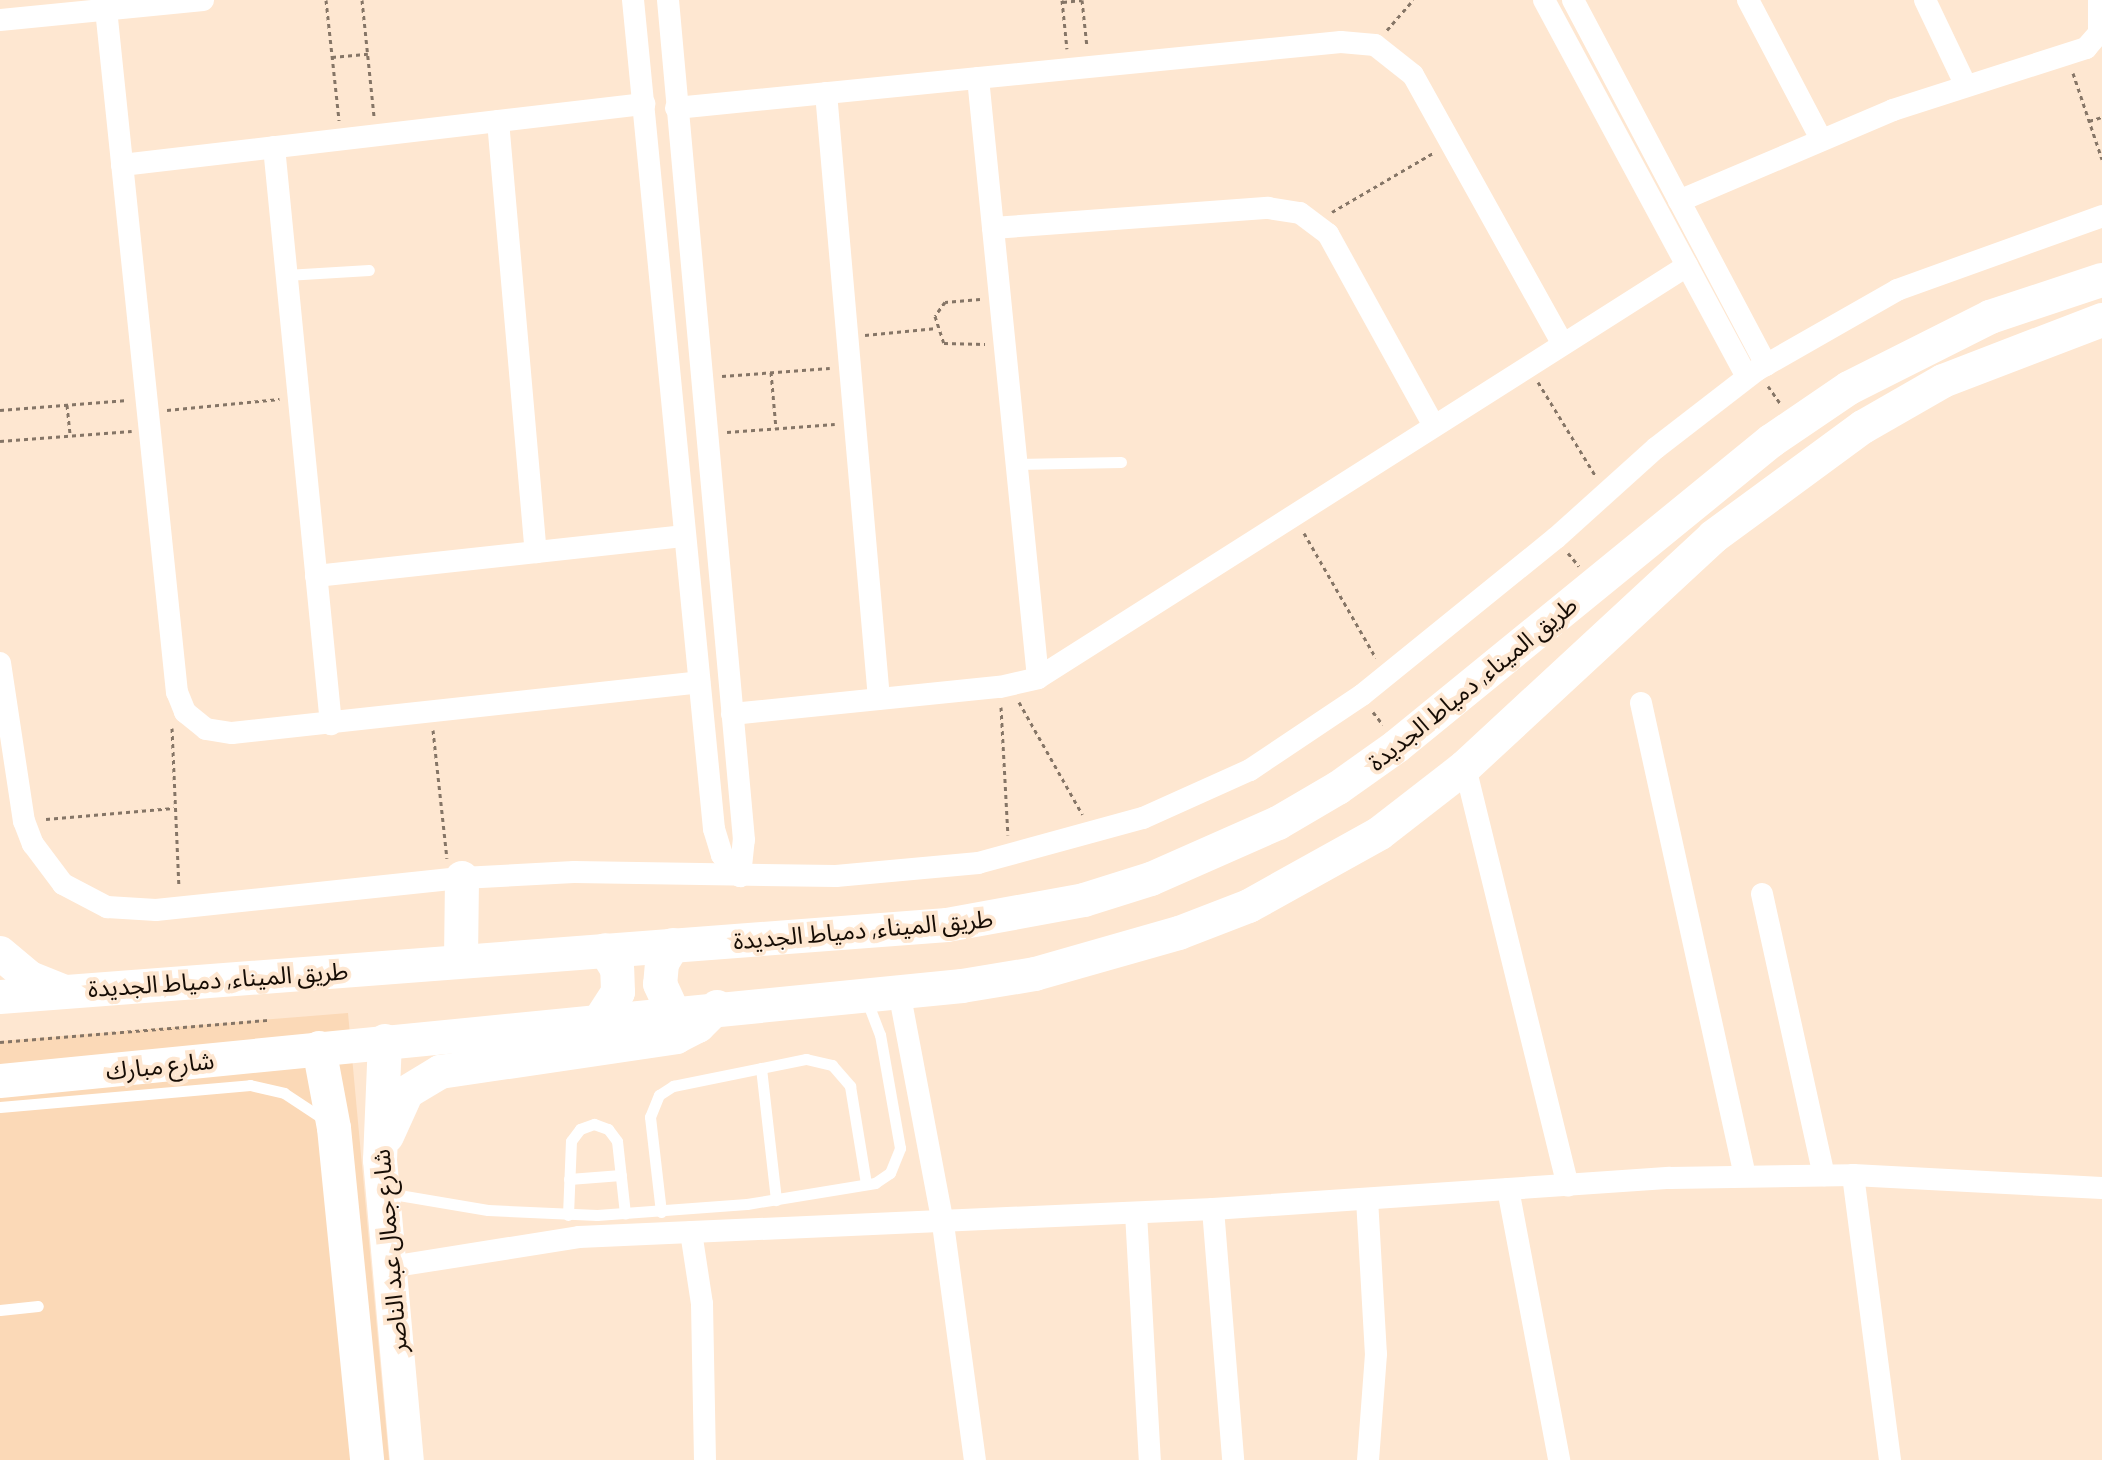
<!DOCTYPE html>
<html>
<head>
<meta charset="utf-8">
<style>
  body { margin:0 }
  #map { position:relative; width:2102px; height:1460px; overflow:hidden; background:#fee7d1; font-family:Barlow,"Noto Sans Arabic",sans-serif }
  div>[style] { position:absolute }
  .built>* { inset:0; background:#fbd9b7 }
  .path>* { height:3px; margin-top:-1.5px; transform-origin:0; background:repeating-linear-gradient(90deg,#857566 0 4px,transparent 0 8px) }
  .service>* { height:11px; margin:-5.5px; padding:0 5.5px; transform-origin:5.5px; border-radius:5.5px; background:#fff }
  .minor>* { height:22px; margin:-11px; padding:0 11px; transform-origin:11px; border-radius:11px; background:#fff }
  .primary>* { height:34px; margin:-17px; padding:0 17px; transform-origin:17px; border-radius:17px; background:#fff }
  span { translate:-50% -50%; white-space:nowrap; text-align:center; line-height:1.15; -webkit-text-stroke:8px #fee7d1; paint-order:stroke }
  .street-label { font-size:24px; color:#170d05 }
</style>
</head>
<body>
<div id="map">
  <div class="built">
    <i style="clip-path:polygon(348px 1013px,389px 1460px,0 1460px,0 1041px)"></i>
  </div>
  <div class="path">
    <i style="left:326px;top:0;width:121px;rotate:83.8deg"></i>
    <i style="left:362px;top:0;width:117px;rotate:84.1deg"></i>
    <i style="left:1062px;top:0;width:49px;rotate:84.2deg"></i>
    <i style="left:1082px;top:0;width:47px;rotate:83.9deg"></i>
    <i style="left:1063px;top:2px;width:19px;rotate:-6deg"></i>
    <i style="left:1387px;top:30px;width:40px;rotate:-49deg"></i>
    <i style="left:332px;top:57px;width:36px;rotate:-5deg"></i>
    <i style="left:2073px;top:73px;width:91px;rotate:71.4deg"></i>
    <i style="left:2089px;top:121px;width:14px;rotate:-17deg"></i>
    <i style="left:1332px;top:212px;width:117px;rotate:-30.3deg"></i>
    <i style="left:980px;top:299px;width:35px;rotate:175deg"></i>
    <i style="left:945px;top:302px;width:17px;rotate:126deg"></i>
    <i style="left:935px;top:316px;width:28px;rotate:72deg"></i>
    <i style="left:944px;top:343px;width:41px;rotate:1.4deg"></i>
    <i style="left:865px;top:335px;width:72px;rotate:-5.6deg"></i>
    <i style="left:771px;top:372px;width:56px;rotate:84.9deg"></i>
    <i style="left:722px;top:376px;width:108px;rotate:-4.2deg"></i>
    <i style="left:1538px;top:382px;width:109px;rotate:58.5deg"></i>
    <i style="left:1768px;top:386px;width:21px;rotate:55deg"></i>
    <i style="left:67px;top:405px;width:31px;rotate:84deg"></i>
    <i style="left:0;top:410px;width:128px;rotate:-4.5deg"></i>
    <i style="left:167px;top:410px;width:113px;rotate:-5.6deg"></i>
    <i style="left:727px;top:432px;width:108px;rotate:-4.2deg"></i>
    <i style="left:0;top:441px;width:132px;rotate:-4.3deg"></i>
    <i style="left:1304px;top:533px;width:144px;rotate:60.1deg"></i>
    <i style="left:1568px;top:553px;width:17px;rotate:50deg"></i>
    <i style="left:1019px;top:702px;width:129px;rotate:60.6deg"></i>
    <i style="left:1001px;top:707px;width:128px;rotate:86.9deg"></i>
    <i style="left:1373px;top:712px;width:16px;rotate:52deg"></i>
    <i style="left:172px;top:728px;width:159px;rotate:87.5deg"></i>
    <i style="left:433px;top:730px;width:129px;rotate:83.8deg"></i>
    <i style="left:46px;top:819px;width:128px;rotate:-4.9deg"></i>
    <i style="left:0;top:1042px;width:270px;rotate:-4.7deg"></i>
  </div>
  <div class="service">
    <i style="left:286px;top:275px;width:83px;rotate:-3.4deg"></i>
    <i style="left:1017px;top:464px;width:104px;rotate:-1.1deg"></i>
    <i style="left:761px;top:1068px;width:133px;rotate:83.5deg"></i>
    <i style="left:0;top:1107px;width:251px;rotate:-5deg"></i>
    <i style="left:250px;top:1085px;width:35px;rotate:13deg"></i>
    <i style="left:284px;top:1093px;width:49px;rotate:33.4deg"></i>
    <i style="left:569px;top:1179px;width:52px;rotate:-4.4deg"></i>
    <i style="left:387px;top:1193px;width:102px;rotate:9.6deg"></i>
    <i style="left:488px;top:1210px;width:109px;rotate:2.6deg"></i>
    <i style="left:597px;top:1215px;width:150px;rotate:-4.2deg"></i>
    <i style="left:747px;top:1204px;width:130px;rotate:-9.3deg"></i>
    <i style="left:875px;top:1183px;width:18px;rotate:-34deg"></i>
    <i style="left:890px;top:1173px;width:27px;rotate:-68deg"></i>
    <i style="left:900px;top:1148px;width:115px;rotate:-100deg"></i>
    <i style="left:880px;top:1035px;width:40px;rotate:-111deg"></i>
    <i style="left:661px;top:1212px;width:96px;rotate:-96.6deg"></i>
    <i style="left:650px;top:1117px;width:24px;rotate:-68deg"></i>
    <i style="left:659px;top:1095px;width:17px;rotate:-33deg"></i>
    <i style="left:673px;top:1086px;width:136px;rotate:-11.5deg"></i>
    <i style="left:806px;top:1059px;width:27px;rotate:13deg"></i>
    <i style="left:832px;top:1065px;width:28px;rotate:49deg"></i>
    <i style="left:850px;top:1086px;width:99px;rotate:80.7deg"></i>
    <i style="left:568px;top:1215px;width:74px;rotate:-87.7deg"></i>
    <i style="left:571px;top:1141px;width:15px;rotate:-53deg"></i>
    <i style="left:580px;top:1129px;width:15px;rotate:-20deg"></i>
    <i style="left:594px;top:1124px;width:15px;rotate:20deg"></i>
    <i style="left:608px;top:1129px;width:15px;rotate:53deg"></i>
    <i style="left:617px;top:1141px;width:73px;rotate:83.7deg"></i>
    <i style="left:0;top:1310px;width:38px;rotate:-6deg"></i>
  </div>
  <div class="minor">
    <i style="left:633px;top:0;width:833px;rotate:84.42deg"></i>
    <i style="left:714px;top:829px;width:27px;rotate:73deg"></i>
    <i style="left:722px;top:855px;width:28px;rotate:49deg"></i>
    <i style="left:740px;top:876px;width:36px;rotate:-84deg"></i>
    <i style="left:744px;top:840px;width:843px;rotate:-95.17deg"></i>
    <i style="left:1544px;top:0;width:428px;rotate:61.7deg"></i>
    <i style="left:1573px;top:0;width:413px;rotate:62.1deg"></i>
    <i style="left:1748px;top:0;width:157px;rotate:62.3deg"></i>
    <i style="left:1925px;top:0;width:95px;rotate:64.5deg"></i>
    <i style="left:106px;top:9px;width:687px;rotate:84.07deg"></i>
    <i style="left:177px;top:692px;width:22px;rotate:68deg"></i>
    <i style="left:185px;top:712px;width:27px;rotate:39deg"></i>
    <i style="left:206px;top:729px;width:26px;rotate:9deg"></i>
    <i style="left:232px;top:733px;width:470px;rotate:-6.2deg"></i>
    <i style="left:0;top:20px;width:204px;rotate:-5.6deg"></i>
    <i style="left:978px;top:78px;width:603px;rotate:84.29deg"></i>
    <i style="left:826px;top:93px;width:608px;rotate:85deg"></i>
    <i style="left:676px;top:108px;width:668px;rotate:-5.67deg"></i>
    <i style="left:1341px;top:42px;width:34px;rotate:5deg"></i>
    <i style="left:1375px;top:45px;width:48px;rotate:38.3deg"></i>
    <i style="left:1413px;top:75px;width:308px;rotate:60.9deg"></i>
    <i style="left:498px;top:121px;width:433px;rotate:85deg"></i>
    <i style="left:274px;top:147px;width:580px;rotate:84.36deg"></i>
    <i style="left:122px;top:165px;width:526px;rotate:-6.67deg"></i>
    <i style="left:1679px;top:201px;width:233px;rotate:-23deg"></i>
    <i style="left:1893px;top:110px;width:203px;rotate:-17.8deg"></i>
    <i style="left:2086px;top:48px;width:20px;rotate:-49deg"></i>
    <i style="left:2099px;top:33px;width:33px;rotate:-90deg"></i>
    <i style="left:993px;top:228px;width:276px;rotate:-4.2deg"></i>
    <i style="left:1268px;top:208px;width:32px;rotate:9deg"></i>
    <i style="left:1300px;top:213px;width:35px;rotate:37deg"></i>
    <i style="left:1328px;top:234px;width:219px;rotate:61.1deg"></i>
    <i style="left:316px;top:576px;width:371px;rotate:-6.2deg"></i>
    <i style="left:0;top:663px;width:160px;rotate:81.4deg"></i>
    <i style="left:24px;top:821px;width:25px;rotate:69deg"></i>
    <i style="left:33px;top:844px;width:50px;rotate:53.1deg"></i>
    <i style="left:63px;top:884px;width:50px;rotate:27.6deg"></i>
    <i style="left:107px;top:907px;width:49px;rotate:3.5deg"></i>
    <i style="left:156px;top:910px;width:308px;rotate:-6deg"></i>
    <i style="left:462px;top:878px;width:112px;rotate:-3.1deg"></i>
    <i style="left:574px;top:872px;width:262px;rotate:0.9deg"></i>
    <i style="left:836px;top:876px;width:143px;rotate:-5.2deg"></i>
    <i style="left:978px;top:863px;width:171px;rotate:-15.3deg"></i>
    <i style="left:1143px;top:818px;width:117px;rotate:-24.2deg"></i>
    <i style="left:1250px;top:770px;width:135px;rotate:-33.8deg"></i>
    <i style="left:1362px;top:695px;width:250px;rotate:-39deg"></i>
    <i style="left:1556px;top:538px;width:135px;rotate:-42deg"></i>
    <i style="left:1656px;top:448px;width:128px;rotate:-37.7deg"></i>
    <i style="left:1757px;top:370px;width:161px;rotate:-29.7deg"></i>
    <i style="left:1897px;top:290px;width:218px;rotate:-19.8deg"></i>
    <i style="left:1641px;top:703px;width:484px;rotate:77.6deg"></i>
    <i style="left:732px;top:714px;width:269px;rotate:-5.8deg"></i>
    <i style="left:1000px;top:687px;width:39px;rotate:-13deg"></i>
    <i style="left:1038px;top:678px;width:769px;rotate:-32.41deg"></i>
    <i style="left:1465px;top:767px;width:431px;rotate:76.2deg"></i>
    <i style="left:1762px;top:894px;width:288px;rotate:77.6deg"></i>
    <i style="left:899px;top:991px;width:237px;rotate:79.3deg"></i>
    <i style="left:943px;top:1224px;width:238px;rotate:82.3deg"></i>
    <i style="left:1853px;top:1175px;width:287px;rotate:82.6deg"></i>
    <i style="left:1508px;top:1189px;width:276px;rotate:79.3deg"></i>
    <i style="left:1367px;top:1199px;width:155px;rotate:86.7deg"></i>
    <i style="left:1376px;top:1354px;width:106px;rotate:94.3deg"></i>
    <i style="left:1213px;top:1209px;width:252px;rotate:85.4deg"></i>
    <i style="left:1136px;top:1213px;width:247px;rotate:86.8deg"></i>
    <i style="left:691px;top:1232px;width:73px;rotate:81.3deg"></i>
    <i style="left:702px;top:1304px;width:156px;rotate:88.9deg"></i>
    <i style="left:390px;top:1267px;width:191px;rotate:-9deg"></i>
    <i style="left:579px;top:1237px;width:635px;rotate:-2.53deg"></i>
    <i style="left:1213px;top:1209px;width:458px;rotate:-3.9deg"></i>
    <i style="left:1670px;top:1178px;width:183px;rotate:-0.9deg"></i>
    <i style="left:1853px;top:1175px;width:249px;rotate:3deg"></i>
  </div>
  <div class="primary">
    <i style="left:673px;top:945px;width:21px;rotate:121deg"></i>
    <i style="left:662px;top:963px;width:21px;rotate:95deg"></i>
    <i style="left:660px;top:984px;width:31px;rotate:65deg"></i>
    <i style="left:0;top:953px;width:39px;rotate:40deg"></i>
    <i style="left:30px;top:978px;width:35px;rotate:22deg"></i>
    <i style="left:461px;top:960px;width:82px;rotate:-89.3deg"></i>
    <i style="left:0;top:997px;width:950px;rotate:-4.35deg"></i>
    <i style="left:947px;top:925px;width:139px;rotate:-10.3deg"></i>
    <i style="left:1084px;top:900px;width:70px;rotate:-17.4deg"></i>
    <i style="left:1151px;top:879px;width:139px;rotate:-23.8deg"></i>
    <i style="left:1278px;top:823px;width:69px;rotate:-30.3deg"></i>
    <i style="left:1338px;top:788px;width:72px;rotate:-35.4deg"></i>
    <i style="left:1397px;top:746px;width:483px;rotate:-39.2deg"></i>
    <i style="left:1771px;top:441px;width:94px;rotate:-34.2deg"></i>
    <i style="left:1849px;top:388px;width:158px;rotate:-26.7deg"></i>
    <i style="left:1990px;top:317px;width:118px;rotate:-18.3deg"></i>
    <i style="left:600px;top:1020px;width:33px;rotate:-57deg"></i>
    <i style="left:618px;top:992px;width:23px;rotate:-92deg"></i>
    <i style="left:617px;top:969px;width:22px;rotate:-122deg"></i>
    <i style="left:385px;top:1041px;width:119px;rotate:92.4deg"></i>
    <i style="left:380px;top:1160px;width:301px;rotate:84.9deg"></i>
    <i style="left:319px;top:1048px;width:81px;rotate:79.4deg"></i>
    <i style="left:334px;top:1128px;width:334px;rotate:84.3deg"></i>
    <i style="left:0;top:1081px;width:967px;rotate:-5.64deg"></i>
    <i style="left:962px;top:986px;width:74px;rotate:-9.3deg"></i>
    <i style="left:1035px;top:974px;width:150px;rotate:-15.9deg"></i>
    <i style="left:1179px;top:933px;width:75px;rotate:-21.1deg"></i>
    <i style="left:1249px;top:906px;width:150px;rotate:-29.1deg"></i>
    <i style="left:1380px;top:833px;width:108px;rotate:-37.8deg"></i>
    <i style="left:1465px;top:767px;width:338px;rotate:-42.8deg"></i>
    <i style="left:1713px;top:537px;width:186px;rotate:-36.3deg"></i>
    <i style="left:1863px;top:427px;width:92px;rotate:-29.9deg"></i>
    <i style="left:1943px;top:381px;width:170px;rotate:-21deg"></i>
    <i style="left:387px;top:1136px;width:48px;rotate:-65.6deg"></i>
    <i style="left:407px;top:1092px;width:39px;rotate:-31deg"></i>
    <i style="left:440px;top:1072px;width:239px;rotate:-8.4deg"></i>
    <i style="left:676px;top:1037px;width:25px;rotate:-27deg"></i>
    <i style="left:698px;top:1026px;width:27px;rotate:-45deg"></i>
  </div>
  <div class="street-label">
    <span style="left:1472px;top:683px;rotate:-39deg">طريق الميناء, دمياط الجديدة</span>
    <span style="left:863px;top:929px;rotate:-5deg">طريق الميناء, دمياط الجديدة</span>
    <span style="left:218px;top:979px;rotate:-4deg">طريق الميناء, دمياط الجديدة</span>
    <span style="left:160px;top:1065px;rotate:-6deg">شارع مبارك</span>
    <span style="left:389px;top:1251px;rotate:-95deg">شارع جمال عبد الناصر</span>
  </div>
</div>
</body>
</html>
